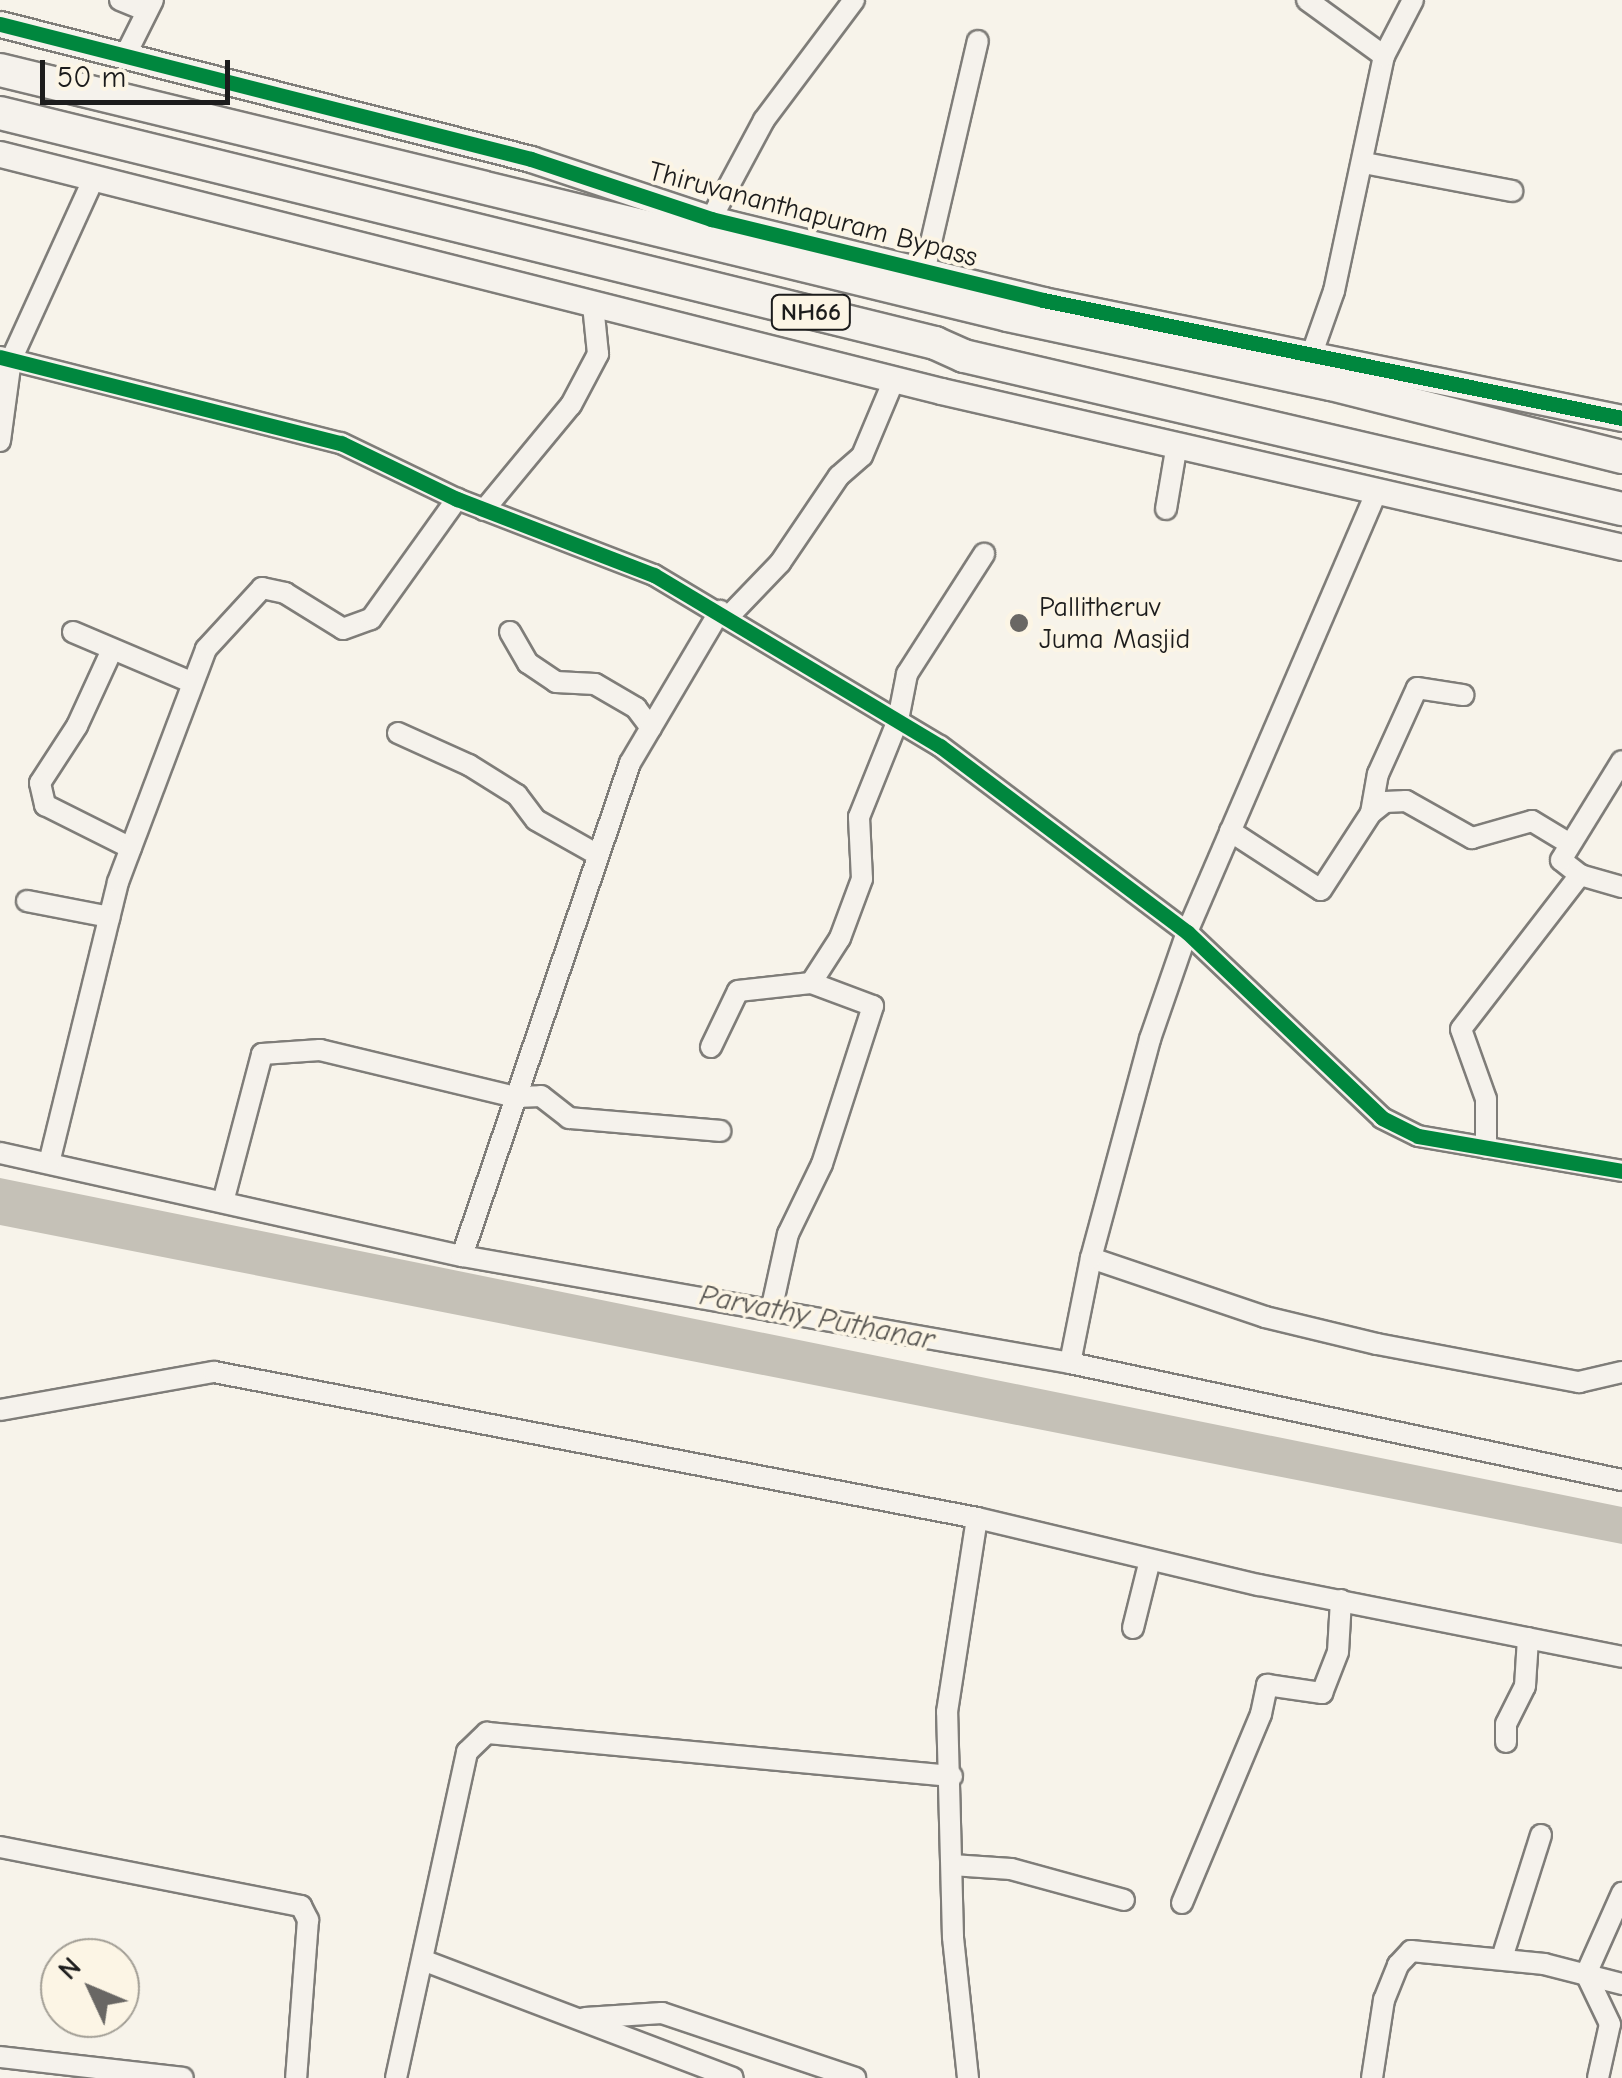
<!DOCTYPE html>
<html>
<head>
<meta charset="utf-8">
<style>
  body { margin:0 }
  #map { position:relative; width:1622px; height:2078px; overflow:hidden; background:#f7f3ea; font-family:"Comic Neue",sans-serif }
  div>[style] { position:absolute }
  .water>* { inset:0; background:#c5c1b7 }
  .roads { filter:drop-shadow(2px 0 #7f7d79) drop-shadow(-2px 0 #7f7d79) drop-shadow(0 2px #7f7d79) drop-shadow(0 -2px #7f7d79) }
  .minor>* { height:20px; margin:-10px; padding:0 10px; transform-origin:10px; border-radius:10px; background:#f5f2ec }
  .tertiary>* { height:25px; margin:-12.5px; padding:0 12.5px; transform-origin:12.5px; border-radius:12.5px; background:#f5f2ec }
  .trunk>* { height:32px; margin:-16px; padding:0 16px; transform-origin:16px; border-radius:16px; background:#f5f2ec }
  .cycleway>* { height:15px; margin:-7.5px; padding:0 7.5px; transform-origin:7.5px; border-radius:7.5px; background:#00873e }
  .dots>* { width:28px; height:28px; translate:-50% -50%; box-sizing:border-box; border:5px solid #fcf5e5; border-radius:50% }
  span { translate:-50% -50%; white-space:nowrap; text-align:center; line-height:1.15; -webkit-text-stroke:8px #fcf5e5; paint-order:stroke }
  .shield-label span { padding:2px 8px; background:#fcf5e5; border:2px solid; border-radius:8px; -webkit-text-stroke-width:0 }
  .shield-label { font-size:25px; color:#1c1c1c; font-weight:700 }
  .street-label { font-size:28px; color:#1c1c1c }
  .poi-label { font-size:28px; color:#1c1c1c }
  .left { translate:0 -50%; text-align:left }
  .water-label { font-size:30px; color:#575551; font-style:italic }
  .north { position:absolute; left:40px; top:1938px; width:100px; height:100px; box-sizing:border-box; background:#fcf5e5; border:2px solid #a29e95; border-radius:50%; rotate:314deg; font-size:28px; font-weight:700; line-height:40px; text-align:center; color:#1c1c1c }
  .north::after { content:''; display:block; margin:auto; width:35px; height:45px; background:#696764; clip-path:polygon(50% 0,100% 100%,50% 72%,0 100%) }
  .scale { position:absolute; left:40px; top:60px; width:190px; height:45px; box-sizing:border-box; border:5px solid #1c1c1c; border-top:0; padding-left:12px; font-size:30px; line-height:35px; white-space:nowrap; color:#1c1c1c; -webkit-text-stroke:8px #fcf5e5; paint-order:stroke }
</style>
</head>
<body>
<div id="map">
  <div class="water">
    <i style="clip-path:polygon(0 1178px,1622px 1507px,1622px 1544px,0 1225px)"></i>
  </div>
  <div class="roads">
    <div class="minor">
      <i style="left:120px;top:0;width:29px;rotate:22deg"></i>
      <i style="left:1307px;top:0;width:95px;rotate:36deg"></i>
      <i style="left:126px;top:54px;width:60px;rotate:-63.4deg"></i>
      <i style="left:1364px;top:163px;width:151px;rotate:10.7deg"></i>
      <i style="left:711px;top:219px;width:112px;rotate:-61.8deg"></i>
      <i style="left:764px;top:120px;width:150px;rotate:-53.1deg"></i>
      <i style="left:925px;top:268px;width:233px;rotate:-76.9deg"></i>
      <i style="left:0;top:357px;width:352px;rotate:14.2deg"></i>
      <i style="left:341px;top:443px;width:129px;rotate:25.8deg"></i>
      <i style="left:457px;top:499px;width:211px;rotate:21.1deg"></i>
      <i style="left:654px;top:575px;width:333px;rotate:30.9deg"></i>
      <i style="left:940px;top:746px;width:309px;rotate:37deg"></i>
      <i style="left:1187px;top:932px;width:269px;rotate:43.6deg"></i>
      <i style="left:1382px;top:1118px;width:40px;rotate:26.6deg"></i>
      <i style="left:1418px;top:1136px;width:207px;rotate:9.7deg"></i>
      <i style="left:1310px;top:359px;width:72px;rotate:-70.6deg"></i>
      <i style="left:1334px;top:291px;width:240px;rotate:-78deg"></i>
      <i style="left:1384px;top:56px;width:63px;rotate:-62.6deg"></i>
      <i style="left:0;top:441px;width:82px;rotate:-82.3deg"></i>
      <i style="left:11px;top:360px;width:200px;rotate:-65.5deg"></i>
      <i style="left:1166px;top:509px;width:66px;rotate:-80.4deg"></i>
      <i style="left:484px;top:510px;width:136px;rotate:-50.4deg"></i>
      <i style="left:571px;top:405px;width:58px;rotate:-62.1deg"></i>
      <i style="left:598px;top:354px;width:49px;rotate:-95.8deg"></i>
      <i style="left:729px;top:616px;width:74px;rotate:-46.1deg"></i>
      <i style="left:780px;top:563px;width:105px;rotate:-55.9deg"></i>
      <i style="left:839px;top:476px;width:30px;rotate:-41deg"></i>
      <i style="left:862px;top:456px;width:82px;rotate:-67.2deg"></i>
      <i style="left:73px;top:632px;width:130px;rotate:23deg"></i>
      <i style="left:510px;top:632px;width:36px;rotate:60deg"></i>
      <i style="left:528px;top:663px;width:34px;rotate:34deg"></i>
      <i style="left:556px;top:682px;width:39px;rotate:3deg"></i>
      <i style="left:595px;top:684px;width:48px;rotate:30.3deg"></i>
      <i style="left:636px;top:708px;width:25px;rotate:53deg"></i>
      <i style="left:111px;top:652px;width:81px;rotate:114.7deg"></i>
      <i style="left:77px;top:726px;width:68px;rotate:123deg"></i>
      <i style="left:40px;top:783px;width:23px;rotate:77deg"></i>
      <i style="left:45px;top:805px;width:96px;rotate:26.6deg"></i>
      <i style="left:398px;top:733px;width:78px;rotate:24.3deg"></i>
      <i style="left:469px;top:765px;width:57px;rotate:32deg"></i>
      <i style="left:517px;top:795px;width:31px;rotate:53deg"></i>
      <i style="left:536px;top:820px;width:71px;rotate:29.4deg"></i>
      <i style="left:1371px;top:813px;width:40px;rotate:-80deg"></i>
      <i style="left:1378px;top:774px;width:94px;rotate:-65.6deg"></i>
      <i style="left:1417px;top:688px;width:47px;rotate:8.7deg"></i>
      <i style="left:1230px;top:831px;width:108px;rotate:33deg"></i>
      <i style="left:1321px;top:890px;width:92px;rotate:-57deg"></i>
      <i style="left:1371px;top:813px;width:18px;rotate:-38deg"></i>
      <i style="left:1385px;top:802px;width:21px;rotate:-3deg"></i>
      <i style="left:1406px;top:801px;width:76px;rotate:29.3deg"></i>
      <i style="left:1472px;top:838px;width:62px;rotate:-15.8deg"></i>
      <i style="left:1532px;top:821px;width:44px;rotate:31.2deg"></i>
      <i style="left:1580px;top:875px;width:44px;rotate:15.9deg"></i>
      <i style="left:27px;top:901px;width:84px;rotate:11deg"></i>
      <i style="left:711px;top:1047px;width:62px;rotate:-64.3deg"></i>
      <i style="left:738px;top:991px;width:73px;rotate:-6.3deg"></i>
      <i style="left:1486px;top:1148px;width:49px;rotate:-90deg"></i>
      <i style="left:1486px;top:1099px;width:74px;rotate:-109.7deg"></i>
      <i style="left:1461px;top:1029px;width:195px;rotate:-52.3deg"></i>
      <i style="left:1580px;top:875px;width:24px;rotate:-142deg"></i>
      <i style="left:1561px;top:860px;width:116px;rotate:-58.4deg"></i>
      <i style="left:0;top:1153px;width:473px;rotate:12.6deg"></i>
      <i style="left:462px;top:1256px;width:617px;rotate:9.98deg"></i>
      <i style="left:1070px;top:1363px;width:564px;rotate:11.97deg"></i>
      <i style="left:49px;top:1163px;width:289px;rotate:-76.2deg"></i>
      <i style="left:118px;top:882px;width:249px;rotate:-69.3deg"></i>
      <i style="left:206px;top:649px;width:83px;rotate:-47.4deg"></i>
      <i style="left:262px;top:588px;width:24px;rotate:12deg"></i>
      <i style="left:285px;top:593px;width:68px;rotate:31.8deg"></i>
      <i style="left:343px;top:629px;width:30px;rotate:-20deg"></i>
      <i style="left:371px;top:619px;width:148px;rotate:-54.4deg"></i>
      <i style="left:223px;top:1202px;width:153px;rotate:-75.2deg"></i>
      <i style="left:262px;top:1054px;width:58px;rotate:-3.9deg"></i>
      <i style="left:320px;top:1050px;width:202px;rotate:13.5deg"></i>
      <i style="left:516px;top:1097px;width:25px;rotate:-2deg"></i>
      <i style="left:541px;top:1096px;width:36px;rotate:38deg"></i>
      <i style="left:569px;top:1118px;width:152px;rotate:4.9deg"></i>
      <i style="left:462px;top:1256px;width:521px;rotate:-71.18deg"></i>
      <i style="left:630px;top:763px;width:177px;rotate:-59.4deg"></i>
      <i style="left:1091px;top:1258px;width:184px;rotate:18.7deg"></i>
      <i style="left:1265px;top:1317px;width:115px;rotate:13.6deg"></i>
      <i style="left:1377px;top:1344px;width:206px;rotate:10.7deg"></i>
      <i style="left:1579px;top:1382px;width:44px;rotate:-13.1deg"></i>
      <i style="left:771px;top:1311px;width:79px;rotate:-77.6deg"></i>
      <i style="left:788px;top:1234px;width:78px;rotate:-64.1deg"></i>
      <i style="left:822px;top:1164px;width:166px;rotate:-72.1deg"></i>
      <i style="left:873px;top:1006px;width:66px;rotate:-159.6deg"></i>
      <i style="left:811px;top:983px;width:54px;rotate:-57.2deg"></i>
      <i style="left:840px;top:938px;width:63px;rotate:-69.6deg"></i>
      <i style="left:862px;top:879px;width:62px;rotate:-92.8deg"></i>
      <i style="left:859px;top:817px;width:105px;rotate:-68.1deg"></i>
      <i style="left:898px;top:720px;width:47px;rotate:-78.9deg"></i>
      <i style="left:907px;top:674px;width:143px;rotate:-57.3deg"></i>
      <i style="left:1070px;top:1363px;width:107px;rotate:-78.7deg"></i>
      <i style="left:1091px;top:1258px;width:227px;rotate:-74.9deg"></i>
      <i style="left:1150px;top:1039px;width:113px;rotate:-70.9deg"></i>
      <i style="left:1187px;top:932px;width:477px;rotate:-66.7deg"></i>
      <i style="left:0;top:1410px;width:217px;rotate:-10.1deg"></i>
      <i style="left:214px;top:1372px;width:777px;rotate:10.83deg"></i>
      <i style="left:977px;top:1518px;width:290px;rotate:13.4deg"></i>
      <i style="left:1259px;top:1585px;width:370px;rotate:11.2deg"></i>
      <i style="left:1133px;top:1628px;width:70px;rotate:-76deg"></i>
      <i style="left:1506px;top:1742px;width:18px;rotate:-90deg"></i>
      <i style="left:1506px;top:1724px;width:42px;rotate:-63.4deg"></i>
      <i style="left:1525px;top:1686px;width:48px;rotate:-86.4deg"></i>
      <i style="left:0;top:1847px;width:307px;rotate:11.1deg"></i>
      <i style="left:301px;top:1906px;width:16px;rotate:63deg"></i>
      <i style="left:308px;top:1920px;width:158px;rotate:94.3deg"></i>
      <i style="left:952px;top:1865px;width:59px;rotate:3.9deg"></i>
      <i style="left:1011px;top:1869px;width:117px;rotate:15.3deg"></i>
      <i style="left:1182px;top:1903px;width:205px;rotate:-67.3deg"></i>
      <i style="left:1261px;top:1714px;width:30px;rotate:-78deg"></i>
      <i style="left:1267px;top:1685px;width:56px;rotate:8.3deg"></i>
      <i style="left:1322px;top:1693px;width:44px;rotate:-68.7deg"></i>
      <i style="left:1338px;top:1652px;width:52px;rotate:-86.7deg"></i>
      <i style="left:1502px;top:1958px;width:129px;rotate:-72.4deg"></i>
      <i style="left:425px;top:1961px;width:329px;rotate:20.8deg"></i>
      <i style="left:585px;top:2018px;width:77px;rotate:-3.7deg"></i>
      <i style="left:662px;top:2013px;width:204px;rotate:18.6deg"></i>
      <i style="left:0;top:2057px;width:184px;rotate:6.5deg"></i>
      <i style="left:396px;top:2078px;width:334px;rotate:-77.7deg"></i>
      <i style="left:467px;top:1752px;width:28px;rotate:-44deg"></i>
      <i style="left:487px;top:1733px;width:467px;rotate:5.3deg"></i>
      <i style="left:968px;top:2078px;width:142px;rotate:-96.1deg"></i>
      <i style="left:953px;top:1937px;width:225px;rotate:-91.5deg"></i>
      <i style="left:947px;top:1712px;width:196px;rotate:-81.2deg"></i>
      <i style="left:1372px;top:2078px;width:79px;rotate:-81.3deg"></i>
      <i style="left:1384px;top:2000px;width:38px;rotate:-68deg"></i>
      <i style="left:1398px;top:1965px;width:19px;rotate:-47deg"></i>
      <i style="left:1411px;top:1951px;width:134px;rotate:5.6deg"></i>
      <i style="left:1544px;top:1964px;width:81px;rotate:14.4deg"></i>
      <i style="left:1598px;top:2078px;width:55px;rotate:-77.5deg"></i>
      <i style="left:1610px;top:2024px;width:55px;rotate:-115.6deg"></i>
      <i style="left:1586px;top:1974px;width:89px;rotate:-66deg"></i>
    </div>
    <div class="tertiary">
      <i style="left:0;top:24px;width:548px;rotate:14.26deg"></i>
      <i style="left:531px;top:159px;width:190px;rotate:18.4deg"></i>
      <i style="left:711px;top:219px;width:342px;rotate:13.7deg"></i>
      <i style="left:1043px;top:300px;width:591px;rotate:11.52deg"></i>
      <i style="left:0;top:154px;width:970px;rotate:14.14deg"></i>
      <i style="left:941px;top:391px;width:699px;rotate:12.9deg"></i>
    </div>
    <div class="trunk">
      <i style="left:0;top:70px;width:1037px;rotate:13.66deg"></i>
      <i style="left:1008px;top:315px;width:330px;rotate:12.1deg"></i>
      <i style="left:1331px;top:384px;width:300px;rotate:14.1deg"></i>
      <i style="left:0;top:113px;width:963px;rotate:13.82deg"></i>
      <i style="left:935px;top:343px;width:32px;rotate:24deg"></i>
      <i style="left:964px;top:356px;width:676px;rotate:13.09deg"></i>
    </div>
  </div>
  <div class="cycleway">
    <i style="left:0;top:24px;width:548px;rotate:14.26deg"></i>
    <i style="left:531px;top:159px;width:190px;rotate:18.4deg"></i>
    <i style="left:711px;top:219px;width:342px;rotate:13.7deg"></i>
    <i style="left:1043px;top:300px;width:591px;rotate:11.52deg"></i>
    <i style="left:0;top:357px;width:352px;rotate:14.2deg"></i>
    <i style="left:341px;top:443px;width:129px;rotate:25.8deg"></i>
    <i style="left:457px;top:499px;width:211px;rotate:21.1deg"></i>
    <i style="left:654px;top:575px;width:333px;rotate:30.9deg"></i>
    <i style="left:940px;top:746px;width:309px;rotate:37deg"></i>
    <i style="left:1187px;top:932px;width:269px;rotate:43.6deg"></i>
    <i style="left:1382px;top:1118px;width:40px;rotate:26.6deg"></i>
    <i style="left:1418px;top:1136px;width:207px;rotate:9.7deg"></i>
  </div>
  <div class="dots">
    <i style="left:1019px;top:623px;background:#696764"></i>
  </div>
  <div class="shield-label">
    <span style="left:811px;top:312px">NH66</span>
  </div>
  <div class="street-label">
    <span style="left:813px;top:214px;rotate:15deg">Thiruvananthapuram Bypass</span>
  </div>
  <div class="poi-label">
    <span class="left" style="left:1039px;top:623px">Pallitheruv<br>Juma Masjid</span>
  </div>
  <div class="water-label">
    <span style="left:817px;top:1318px;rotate:11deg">Parvathy Puthanar</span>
  </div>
  <div class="north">N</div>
  <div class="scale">50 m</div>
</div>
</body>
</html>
